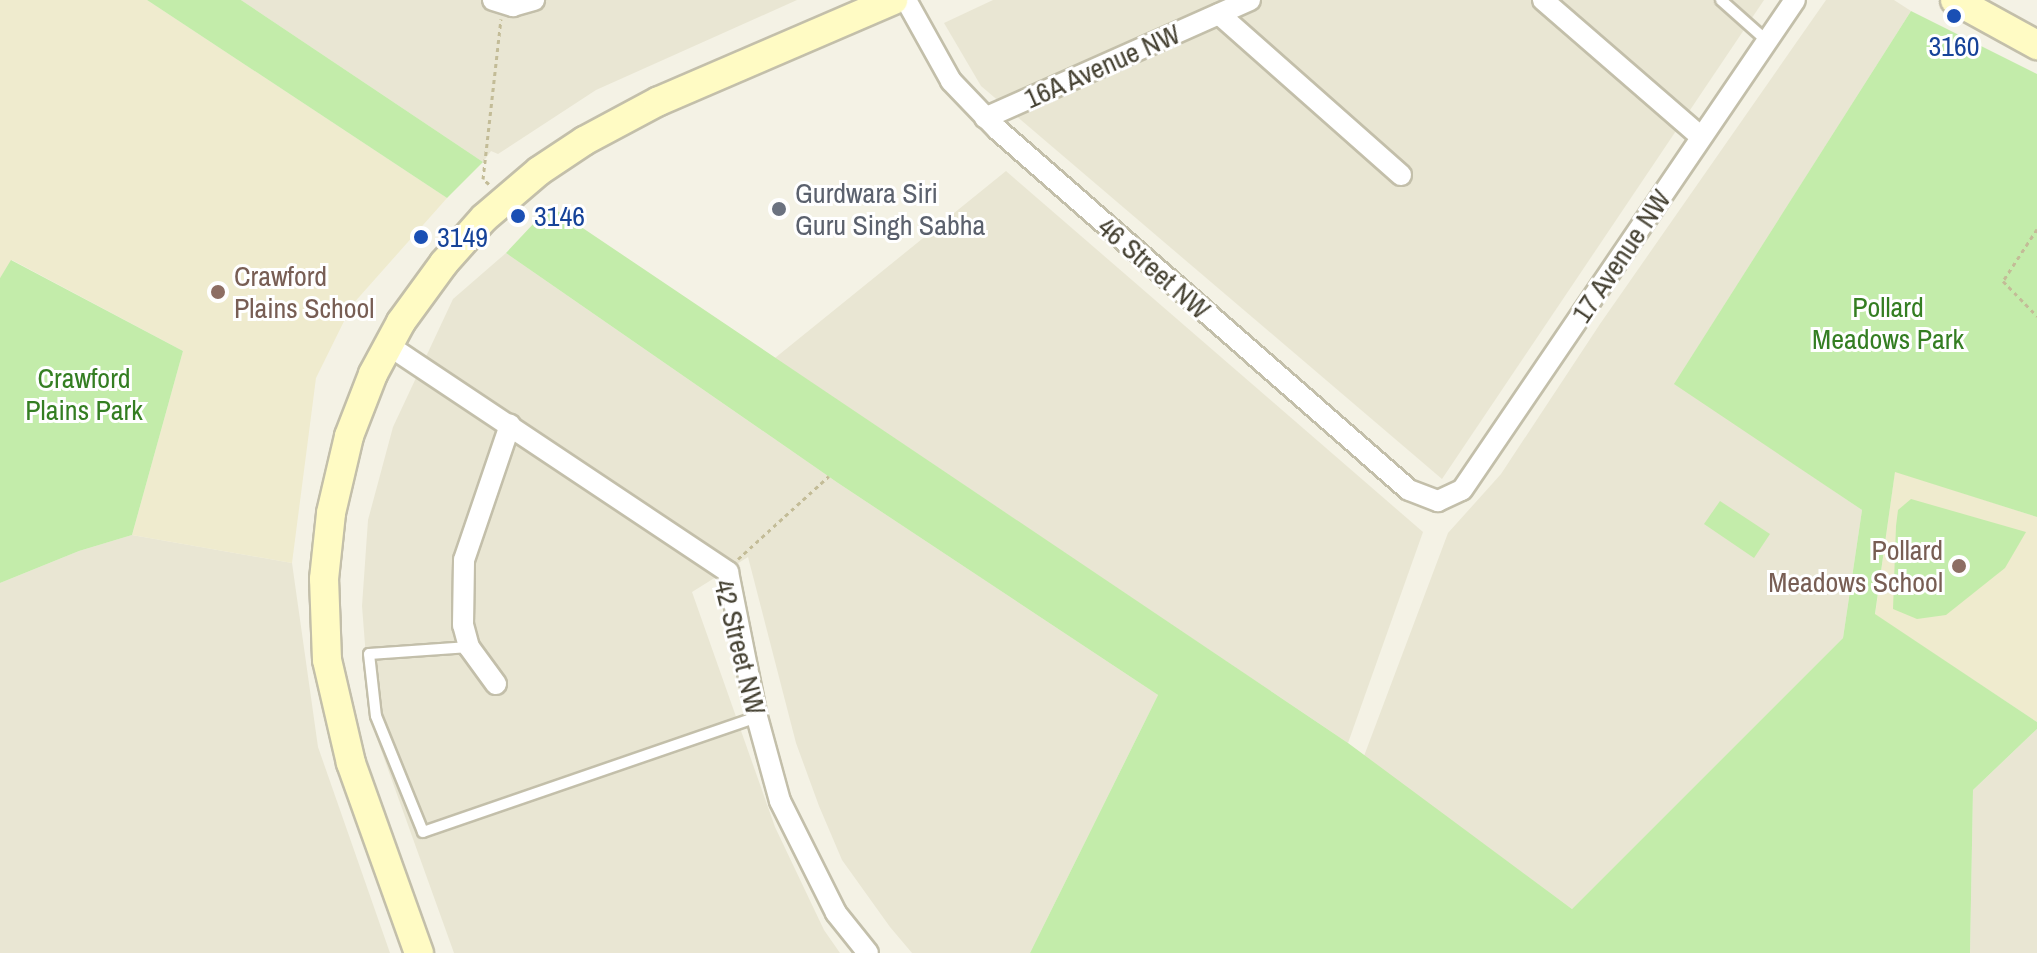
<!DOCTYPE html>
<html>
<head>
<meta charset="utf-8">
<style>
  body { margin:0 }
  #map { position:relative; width:2037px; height:953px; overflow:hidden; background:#f4f2e5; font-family:"Archivo Narrow",sans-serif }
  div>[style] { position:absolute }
  .residential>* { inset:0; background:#e9e6d3 }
  .education>* { inset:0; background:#efebce }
  .green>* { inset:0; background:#c3ecaa }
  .path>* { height:3px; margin-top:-1.5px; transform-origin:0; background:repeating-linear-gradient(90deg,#c3bc97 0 4px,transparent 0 8px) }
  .roads { filter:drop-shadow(2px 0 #c3bfaa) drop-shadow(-2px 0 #c3bfaa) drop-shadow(0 2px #c3bfaa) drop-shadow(0 -2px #c3bfaa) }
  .lane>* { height:10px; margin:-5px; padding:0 5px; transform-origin:5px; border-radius:5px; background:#fff }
  .street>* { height:20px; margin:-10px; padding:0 10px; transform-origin:10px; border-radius:10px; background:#fff }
  .secondary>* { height:28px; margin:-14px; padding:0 14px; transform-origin:14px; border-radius:14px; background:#fffbc4 }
  .dots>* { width:22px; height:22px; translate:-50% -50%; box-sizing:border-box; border:4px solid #fff; border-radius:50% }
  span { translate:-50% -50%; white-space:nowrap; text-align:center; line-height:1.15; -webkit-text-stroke:6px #fff; paint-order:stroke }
  .transit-label { font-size:28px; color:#164399 }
  .left { translate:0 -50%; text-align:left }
  .street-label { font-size:28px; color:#474334 }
  .worship-label { font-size:28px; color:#5b616d }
  .education-label { font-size:28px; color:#785e54 }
  .right { translate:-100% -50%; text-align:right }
  .park-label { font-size:28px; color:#347e22 }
</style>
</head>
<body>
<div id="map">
  <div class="residential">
    <i style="clip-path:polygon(241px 0,797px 0,596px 90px,498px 154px,491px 151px,483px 162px)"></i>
    <i style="clip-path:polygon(993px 0,1764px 0,1442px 479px,981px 86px,944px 23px)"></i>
    <i style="clip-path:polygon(1826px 0,1894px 0,1911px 11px,1675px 383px,1862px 510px,1843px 638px,1572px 909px,1364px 756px,1448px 533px,1501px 474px,1600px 324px)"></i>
    <i style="clip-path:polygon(1006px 171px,1423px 532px,1348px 743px,775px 358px)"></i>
    <i style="clip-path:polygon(506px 253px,838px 483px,1158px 695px,1030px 953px,912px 953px,890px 927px,842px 860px,819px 806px,796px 743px,748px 557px,692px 592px,775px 827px,824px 930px,840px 953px,454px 953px,371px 722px,362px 606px,368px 520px,393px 427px,453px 299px)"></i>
    <i style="clip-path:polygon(132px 535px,292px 563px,318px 747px,390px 953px,0 953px,0 583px,79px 551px)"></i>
    <i style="clip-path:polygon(2037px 729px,2037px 953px,1970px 953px,1973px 790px)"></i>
  </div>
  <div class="education">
    <i style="clip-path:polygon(0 0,147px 0,447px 198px,352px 305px,316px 378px,292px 563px,132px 535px,183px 351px,12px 260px,0 278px)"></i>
    <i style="clip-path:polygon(1895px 471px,2037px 517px,2037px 722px,1875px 615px)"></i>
  </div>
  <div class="green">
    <i style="clip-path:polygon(147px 0,241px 0,483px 162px,447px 198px)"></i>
    <i style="clip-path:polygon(1911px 11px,2037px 74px,2037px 517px,1895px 472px,1875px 614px,2037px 722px,2037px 729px,1973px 790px,1970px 953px,1030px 953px,1158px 695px,838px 483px,506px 253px,550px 206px,1348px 743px,1572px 909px,1843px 638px,1862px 510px,1674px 384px)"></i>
    <i style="clip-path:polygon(11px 260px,183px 351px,132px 535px,79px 551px,0 583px,0 278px)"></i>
    <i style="clip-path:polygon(1911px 499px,2026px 532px,2005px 568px,1946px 615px,1917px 619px,1893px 609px,1896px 526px,1898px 510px)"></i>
    <i style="clip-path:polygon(1720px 501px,1770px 534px,1754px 558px,1704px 524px)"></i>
  </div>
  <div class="path">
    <i style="left:489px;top:184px;width:8px;rotate:-140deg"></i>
    <i style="left:483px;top:179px;width:161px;rotate:-83.6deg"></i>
    <i style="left:2037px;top:229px;width:62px;rotate:123.2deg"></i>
    <i style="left:2003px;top:281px;width:49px;rotate:45.8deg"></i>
    <i style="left:738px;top:559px;width:123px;rotate:-42.4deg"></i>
  </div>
  <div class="roads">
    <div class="lane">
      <i style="left:1721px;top:0;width:62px;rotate:41.7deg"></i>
      <i style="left:469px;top:647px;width:100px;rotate:176deg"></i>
      <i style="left:369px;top:654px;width:62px;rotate:83.6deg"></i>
      <i style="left:376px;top:716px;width:125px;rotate:67.9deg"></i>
      <i style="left:423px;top:832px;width:353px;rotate:-19deg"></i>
    </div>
    <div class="street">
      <i style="left:493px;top:0;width:21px;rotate:17deg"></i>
      <i style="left:513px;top:6px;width:22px;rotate:-16deg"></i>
      <i style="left:906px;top:0;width:93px;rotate:60.9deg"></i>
      <i style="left:951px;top:81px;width:68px;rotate:46.2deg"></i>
      <i style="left:998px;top:130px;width:546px;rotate:41.22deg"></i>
      <i style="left:1409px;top:490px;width:31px;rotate:21deg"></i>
      <i style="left:1438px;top:501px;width:26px;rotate:-25deg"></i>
      <i style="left:1462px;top:490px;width:592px;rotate:-55.8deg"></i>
      <i style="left:1543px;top:0;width:209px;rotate:40.9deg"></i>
      <i style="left:1219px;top:14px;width:243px;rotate:41.5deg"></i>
      <i style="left:985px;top:118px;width:290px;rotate:-24deg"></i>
      <i style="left:388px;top:345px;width:409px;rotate:33.7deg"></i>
      <i style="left:728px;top:572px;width:148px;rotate:78.7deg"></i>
      <i style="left:757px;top:717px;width:87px;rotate:74.7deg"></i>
      <i style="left:780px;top:801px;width:125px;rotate:63.4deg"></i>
      <i style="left:836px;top:913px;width:51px;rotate:51.3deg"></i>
      <i style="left:496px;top:684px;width:46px;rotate:-126.1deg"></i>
      <i style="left:469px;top:647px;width:23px;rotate:-105deg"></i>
      <i style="left:463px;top:625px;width:65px;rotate:-89.1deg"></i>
      <i style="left:464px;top:560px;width:143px;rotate:-71.2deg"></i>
    </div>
    <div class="secondary">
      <i style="left:1955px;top:0;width:94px;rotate:28.8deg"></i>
      <i style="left:419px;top:953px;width:202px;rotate:-109.7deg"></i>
      <i style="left:351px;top:763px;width:106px;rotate:-103.1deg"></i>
      <i style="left:327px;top:660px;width:81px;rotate:-92.1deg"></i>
      <i style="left:324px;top:579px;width:66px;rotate:-83.9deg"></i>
      <i style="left:331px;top:513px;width:79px;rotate:-76.8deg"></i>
      <i style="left:349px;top:436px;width:66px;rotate:-68.8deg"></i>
      <i style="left:373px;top:374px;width:59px;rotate:-61.7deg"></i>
      <i style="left:401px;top:322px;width:73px;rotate:-53.9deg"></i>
      <i style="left:444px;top:263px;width:60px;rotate:-48.4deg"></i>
      <i style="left:484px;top:218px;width:72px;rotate:-40.5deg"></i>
      <i style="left:539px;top:171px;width:54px;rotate:-33.7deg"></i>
      <i style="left:584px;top:141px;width:85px;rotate:-28.1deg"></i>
      <i style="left:659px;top:101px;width:255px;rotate:-23.3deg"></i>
    </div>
  </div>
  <div class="dots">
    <i style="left:1954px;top:16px;background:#1a4fb4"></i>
    <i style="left:779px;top:209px;background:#6b7280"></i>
    <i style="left:518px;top:216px;background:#1a4fb4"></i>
    <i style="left:421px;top:237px;background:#1a4fb4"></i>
    <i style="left:218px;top:292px;background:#8d6e63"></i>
    <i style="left:1959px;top:566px;background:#8d6e63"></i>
  </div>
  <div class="transit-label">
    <span style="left:1954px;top:46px">3160</span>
    <span class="left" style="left:534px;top:216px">3146</span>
    <span class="left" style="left:437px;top:237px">3149</span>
  </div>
  <div class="street-label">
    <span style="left:1102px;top:66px;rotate:-24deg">16A Avenue NW</span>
    <span style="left:1621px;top:256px;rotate:-56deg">17 Avenue NW</span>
    <span style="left:1154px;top:268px;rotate:41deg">46 Street NW</span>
    <span style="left:740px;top:647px;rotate:76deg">42 Street NW</span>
  </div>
  <div class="worship-label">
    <span class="left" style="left:795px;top:209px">Gurdwara Siri<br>Guru Singh Sabha</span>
  </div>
  <div class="education-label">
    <span class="left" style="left:234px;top:292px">Crawford<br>Plains School</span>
    <span class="right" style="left:1943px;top:566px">Pollard<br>Meadows School</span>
  </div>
  <div class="park-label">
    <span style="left:1888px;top:323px">Pollard<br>Meadows Park</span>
    <span style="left:84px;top:394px">Crawford<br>Plains Park</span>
  </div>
</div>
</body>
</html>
